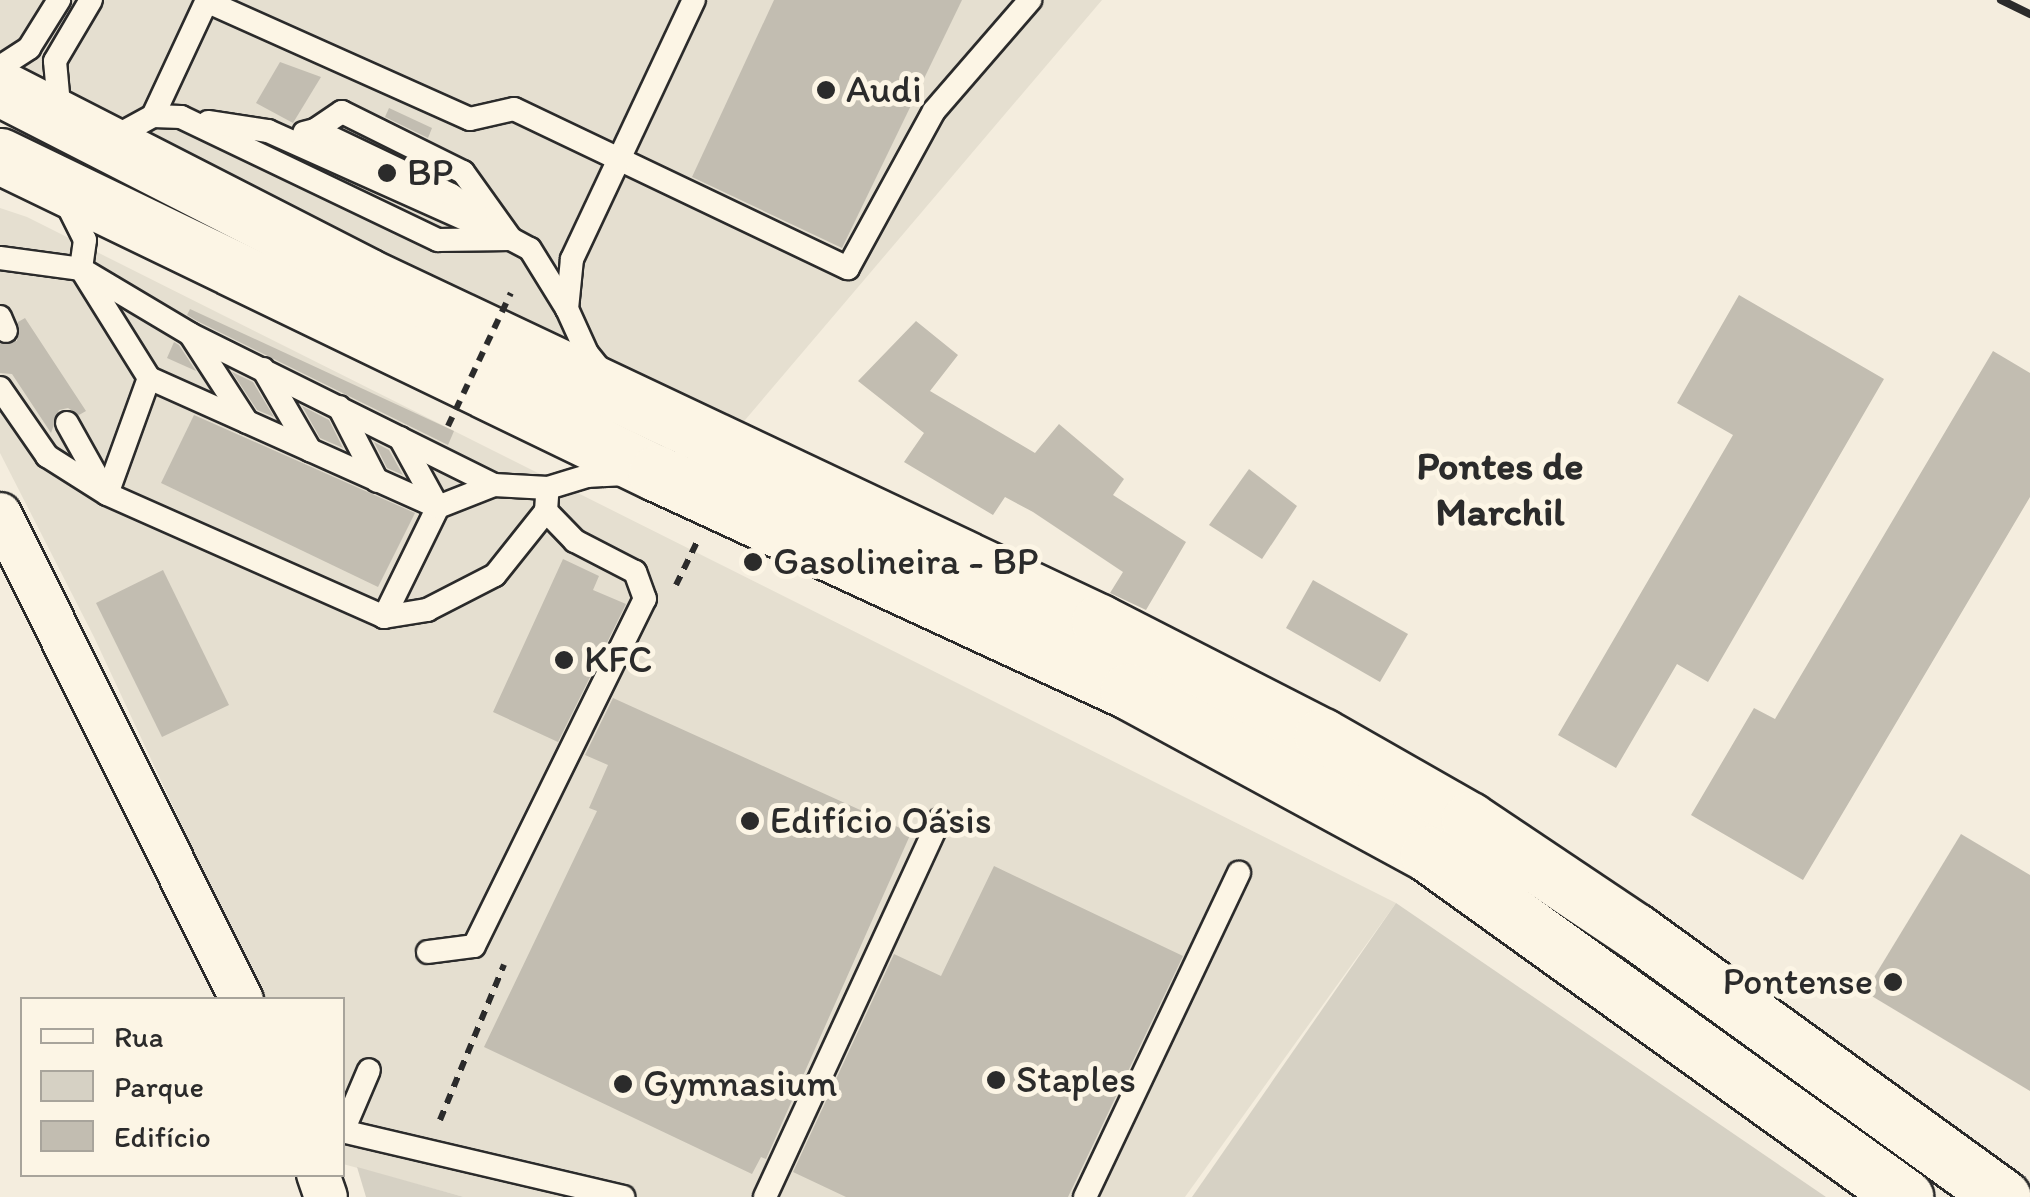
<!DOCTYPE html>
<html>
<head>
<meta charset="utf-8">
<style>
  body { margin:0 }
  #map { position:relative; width:2030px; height:1197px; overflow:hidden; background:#f4edde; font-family:Itim,sans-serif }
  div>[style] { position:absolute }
  .built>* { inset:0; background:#e5dfd0 }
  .green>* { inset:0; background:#d6d1c4 }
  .building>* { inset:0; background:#c2bdb1 }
  .path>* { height:6px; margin-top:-3px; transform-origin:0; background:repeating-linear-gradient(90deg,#2b2b2b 0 10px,transparent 0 18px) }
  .roads { filter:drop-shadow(2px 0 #2b2b2b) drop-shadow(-2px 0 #2b2b2b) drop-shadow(0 2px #2b2b2b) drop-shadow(0 -2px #2b2b2b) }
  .service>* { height:22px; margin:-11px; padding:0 11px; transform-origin:11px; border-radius:11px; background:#fcf5e5 }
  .minor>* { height:42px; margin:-21px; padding:0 21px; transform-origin:21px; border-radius:21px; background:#fcf5e5 }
  .primary>* { height:55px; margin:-27.5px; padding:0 27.5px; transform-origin:27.5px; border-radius:27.5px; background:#fcf5e5 }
  .rail>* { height:8px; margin:-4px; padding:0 4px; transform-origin:4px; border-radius:4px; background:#2b2b2b }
  .path-bridge>* { height:6px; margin-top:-3px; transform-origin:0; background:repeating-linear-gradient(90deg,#2b2b2b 0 10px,transparent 0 18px) }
  .dots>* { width:28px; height:28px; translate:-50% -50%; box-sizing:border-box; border:5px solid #fcf5e5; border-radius:50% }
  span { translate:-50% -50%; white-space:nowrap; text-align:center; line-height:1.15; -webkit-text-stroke:10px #fcf5e5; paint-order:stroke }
  .poi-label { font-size:38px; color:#2b2b2b }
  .left { translate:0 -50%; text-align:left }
  .right { translate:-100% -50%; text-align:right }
  .neighbourhood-label { font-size:40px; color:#2b2b2b; font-weight:700 }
  .legend { position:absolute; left:20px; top:997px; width:325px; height:180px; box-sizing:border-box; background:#fcf5e5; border:2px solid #a8a49b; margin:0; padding:12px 18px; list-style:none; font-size:30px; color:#2b2b2b }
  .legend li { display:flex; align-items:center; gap:20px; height:50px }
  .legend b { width:50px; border:2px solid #a8a49b }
</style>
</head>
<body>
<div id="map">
  <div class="built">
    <i style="clip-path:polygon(0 0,1102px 0,740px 426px,0 64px)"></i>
    <i style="clip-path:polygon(0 208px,27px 217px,1396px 903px,1185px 1197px,464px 1197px,343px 1164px,342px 1000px,263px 999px,94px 637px,0 453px)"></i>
  </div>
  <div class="green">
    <i style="clip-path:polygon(1396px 903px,1826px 1197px,1192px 1197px)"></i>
    <i style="clip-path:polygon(357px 1167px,464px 1197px,366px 1197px)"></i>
  </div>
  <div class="building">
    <i style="clip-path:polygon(774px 0,962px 0,842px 248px,692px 177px)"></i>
    <i style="clip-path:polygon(280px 62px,321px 77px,293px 123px,256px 103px)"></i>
    <i style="clip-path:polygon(389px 108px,432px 128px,428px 138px,385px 117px)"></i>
    <i style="clip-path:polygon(1739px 295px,1884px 379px,1708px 682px,1677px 664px,1616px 768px,1558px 735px,1733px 435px,1677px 403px)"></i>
    <i style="clip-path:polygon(190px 309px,454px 431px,448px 445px,197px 321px,187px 315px)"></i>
    <i style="clip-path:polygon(25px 318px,86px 411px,79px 415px,68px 408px,59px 410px,51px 433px,12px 374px,0 373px,0 344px,17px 341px,18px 322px)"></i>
    <i style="clip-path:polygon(916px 321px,958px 355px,930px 391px,1035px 453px,1059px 424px,1124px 479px,1113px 495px,1186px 542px,1146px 610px,1110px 593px,1123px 572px,1033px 512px,1005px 497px,993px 515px,904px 462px,924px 433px,858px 381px)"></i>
    <i style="clip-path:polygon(174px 342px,179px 345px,196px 371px,167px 358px)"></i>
    <i style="clip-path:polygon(1993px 351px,2030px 373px,2030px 497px,1803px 880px,1691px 815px,1754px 708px,1775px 719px)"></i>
    <i style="clip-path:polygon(232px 372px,253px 382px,274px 417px,257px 410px)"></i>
    <i style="clip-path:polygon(302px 406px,329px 420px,343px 448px,320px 438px)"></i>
    <i style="clip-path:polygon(194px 415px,415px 513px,378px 587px,161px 483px)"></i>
    <i style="clip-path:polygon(374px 442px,389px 450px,403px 475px,387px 468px)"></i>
    <i style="clip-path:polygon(1249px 469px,1297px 506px,1262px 559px,1209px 525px)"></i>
    <i style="clip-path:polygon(563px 559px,599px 576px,593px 590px,626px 604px,558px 742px,493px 712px)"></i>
    <i style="clip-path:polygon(163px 570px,229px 705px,162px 737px,96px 603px)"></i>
    <i style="clip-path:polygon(1313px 580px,1408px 634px,1380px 682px,1286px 628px)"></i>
    <i style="clip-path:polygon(613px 698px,911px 833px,766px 1159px,761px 1157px,752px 1174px,484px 1047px,597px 811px,589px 808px,608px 765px,585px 755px)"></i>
    <i style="clip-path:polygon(1961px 834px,2030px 875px,2030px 1091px,1865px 992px)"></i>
    <i style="clip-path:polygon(994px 866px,1183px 956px,1068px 1197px,846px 1197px,793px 1172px,894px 954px,941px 976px)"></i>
  </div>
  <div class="path">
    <i style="left:676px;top:585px;width:48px;rotate:-64deg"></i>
    <i style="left:440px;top:1120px;width:168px;rotate:-67.6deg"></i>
  </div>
  <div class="roads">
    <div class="service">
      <i style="left:206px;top:1px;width:289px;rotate:24.1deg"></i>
      <i style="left:470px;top:119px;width:45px;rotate:-12.8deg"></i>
      <i style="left:514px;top:109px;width:370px;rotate:25.5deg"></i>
      <i style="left:848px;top:268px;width:179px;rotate:-61.3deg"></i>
      <i style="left:934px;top:111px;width:147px;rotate:-49.1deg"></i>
      <i style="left:0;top:67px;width:35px;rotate:-33deg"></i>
      <i style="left:29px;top:48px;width:57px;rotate:-58deg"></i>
      <i style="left:60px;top:116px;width:55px;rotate:-95.2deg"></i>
      <i style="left:55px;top:61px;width:71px;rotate:-59.5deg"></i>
      <i style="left:153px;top:116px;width:28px;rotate:2deg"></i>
      <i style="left:181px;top:117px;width:285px;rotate:25.6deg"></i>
      <i style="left:438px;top:240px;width:73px;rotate:-0.8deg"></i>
      <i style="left:208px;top:122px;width:61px;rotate:8.5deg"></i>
      <i style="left:268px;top:131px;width:257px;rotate:24.1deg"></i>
      <i style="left:315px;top:130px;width:32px;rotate:-34deg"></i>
      <i style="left:342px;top:112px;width:135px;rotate:26.4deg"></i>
      <i style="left:463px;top:172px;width:82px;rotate:54.4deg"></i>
      <i style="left:511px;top:239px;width:21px;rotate:28deg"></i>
      <i style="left:530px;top:249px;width:70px;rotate:58.3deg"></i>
      <i style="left:304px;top:133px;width:11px;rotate:-15deg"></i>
      <i style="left:315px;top:130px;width:151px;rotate:25.5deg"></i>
      <i style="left:451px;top:195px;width:31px;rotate:36deg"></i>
      <i style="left:111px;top:139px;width:48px;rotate:-28.7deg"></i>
      <i style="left:153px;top:116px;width:128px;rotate:-65deg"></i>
      <i style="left:63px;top:196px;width:49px;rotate:63.4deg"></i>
      <i style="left:85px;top:240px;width:29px;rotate:98deg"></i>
      <i style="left:81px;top:269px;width:128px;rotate:58deg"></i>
      <i style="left:149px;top:378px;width:123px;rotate:109.9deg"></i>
      <i style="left:107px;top:494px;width:303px;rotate:23.9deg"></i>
      <i style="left:384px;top:617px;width:123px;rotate:-63.9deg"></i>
      <i style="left:438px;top:507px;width:60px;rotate:-21.4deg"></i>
      <i style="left:494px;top:485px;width:54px;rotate:3.2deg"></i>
      <i style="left:548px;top:488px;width:41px;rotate:-17.1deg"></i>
      <i style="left:587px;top:476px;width:38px;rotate:-3deg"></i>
      <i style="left:0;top:258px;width:82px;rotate:7.7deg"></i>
      <i style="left:81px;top:269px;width:127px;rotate:30.8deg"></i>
      <i style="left:190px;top:334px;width:339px;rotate:26.4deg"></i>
      <i style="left:0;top:317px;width:15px;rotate:67deg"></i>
      <i style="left:192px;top:337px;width:101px;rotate:57.1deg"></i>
      <i style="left:263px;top:369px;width:94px;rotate:59.9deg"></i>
      <i style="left:603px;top:373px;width:26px;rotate:-129deg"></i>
      <i style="left:587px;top:353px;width:48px;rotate:-114.4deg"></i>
      <i style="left:567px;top:309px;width:50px;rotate:-84.3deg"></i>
      <i style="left:572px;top:259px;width:286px;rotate:-64.8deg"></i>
      <i style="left:149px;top:378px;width:316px;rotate:24.1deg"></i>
      <i style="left:0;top:388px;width:83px;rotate:55.3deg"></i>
      <i style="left:47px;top:456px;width:71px;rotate:32.3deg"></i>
      <i style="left:339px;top:407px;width:83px;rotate:62.8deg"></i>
      <i style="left:67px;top:423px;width:78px;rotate:60.8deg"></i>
      <i style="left:400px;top:438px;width:79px;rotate:61.2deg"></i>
      <i style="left:384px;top:617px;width:44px;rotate:-9.2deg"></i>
      <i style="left:427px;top:610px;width:76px;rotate:-27.2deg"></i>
      <i style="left:495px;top:575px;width:82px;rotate:-51.4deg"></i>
      <i style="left:546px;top:511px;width:14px;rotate:-86deg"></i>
      <i style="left:428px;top:952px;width:46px;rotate:-7.4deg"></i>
      <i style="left:474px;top:946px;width:387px;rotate:-63.8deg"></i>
      <i style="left:645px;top:599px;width:29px;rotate:-110deg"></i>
      <i style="left:635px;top:572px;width:68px;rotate:-152.7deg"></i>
      <i style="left:575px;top:541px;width:42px;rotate:-134deg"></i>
      <i style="left:342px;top:1131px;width:289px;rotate:13.2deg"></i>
      <i style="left:343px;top:1131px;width:66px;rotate:-66.9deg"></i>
      <i style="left:765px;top:1197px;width:415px;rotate:-65.2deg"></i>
      <i style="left:1085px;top:1197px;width:359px;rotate:-64.6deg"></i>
    </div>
    <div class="minor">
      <i style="left:0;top:514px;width:543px;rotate:63.53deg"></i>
      <i style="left:318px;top:1174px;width:24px;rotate:71deg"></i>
    </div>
    <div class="primary">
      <i style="left:0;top:88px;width:412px;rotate:27.1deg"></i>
      <i style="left:367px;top:276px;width:810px;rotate:25.3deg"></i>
      <i style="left:1099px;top:622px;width:250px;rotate:27.1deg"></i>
      <i style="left:1322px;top:736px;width:169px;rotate:29.7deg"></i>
      <i style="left:1469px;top:820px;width:200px;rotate:33.8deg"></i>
      <i style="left:1635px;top:931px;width:454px;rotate:35.9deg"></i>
      <i style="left:0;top:156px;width:729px;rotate:25.79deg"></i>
      <i style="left:656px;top:473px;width:520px;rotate:24.79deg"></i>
      <i style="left:1128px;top:691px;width:341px;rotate:28.5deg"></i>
      <i style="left:1428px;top:854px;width:588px;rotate:35.72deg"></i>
    </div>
  </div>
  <div class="rail">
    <i style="left:2001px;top:0;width:32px;rotate:26deg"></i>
  </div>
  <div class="path-bridge">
    <i style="left:448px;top:426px;width:147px;rotate:-64.7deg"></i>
  </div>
  <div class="dots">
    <i style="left:826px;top:90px;background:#2b2b2b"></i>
    <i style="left:387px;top:173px;background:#2b2b2b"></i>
    <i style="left:753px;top:562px;background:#2b2b2b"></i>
    <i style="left:564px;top:660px;background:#2b2b2b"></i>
    <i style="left:750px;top:821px;background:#2b2b2b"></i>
    <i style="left:1893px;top:982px;background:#2b2b2b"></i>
    <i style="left:996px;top:1080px;background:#2b2b2b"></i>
    <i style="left:623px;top:1084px;background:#2b2b2b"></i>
  </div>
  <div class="poi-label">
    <span class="left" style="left:846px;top:90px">Audi</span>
    <span class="left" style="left:407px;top:173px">BP</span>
    <span class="left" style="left:773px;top:562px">Gasolineira - BP</span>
    <span class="left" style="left:584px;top:660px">KFC</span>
    <span class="left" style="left:770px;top:821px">Edifício Oásis</span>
    <span class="right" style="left:1873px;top:982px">Pontense</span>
    <span class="left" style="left:1016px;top:1080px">Staples</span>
    <span class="left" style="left:643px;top:1084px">Gymnasium</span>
  </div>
  <div class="neighbourhood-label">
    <span style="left:1500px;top:488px">Pontes de<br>Marchil</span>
  </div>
  <ul class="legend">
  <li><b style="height:12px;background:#fcf5e5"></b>Rua</li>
  <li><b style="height:28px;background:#d6d1c4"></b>Parque</li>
  <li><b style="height:28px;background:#c2bdb1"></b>Edifício</li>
  </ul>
</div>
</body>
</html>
